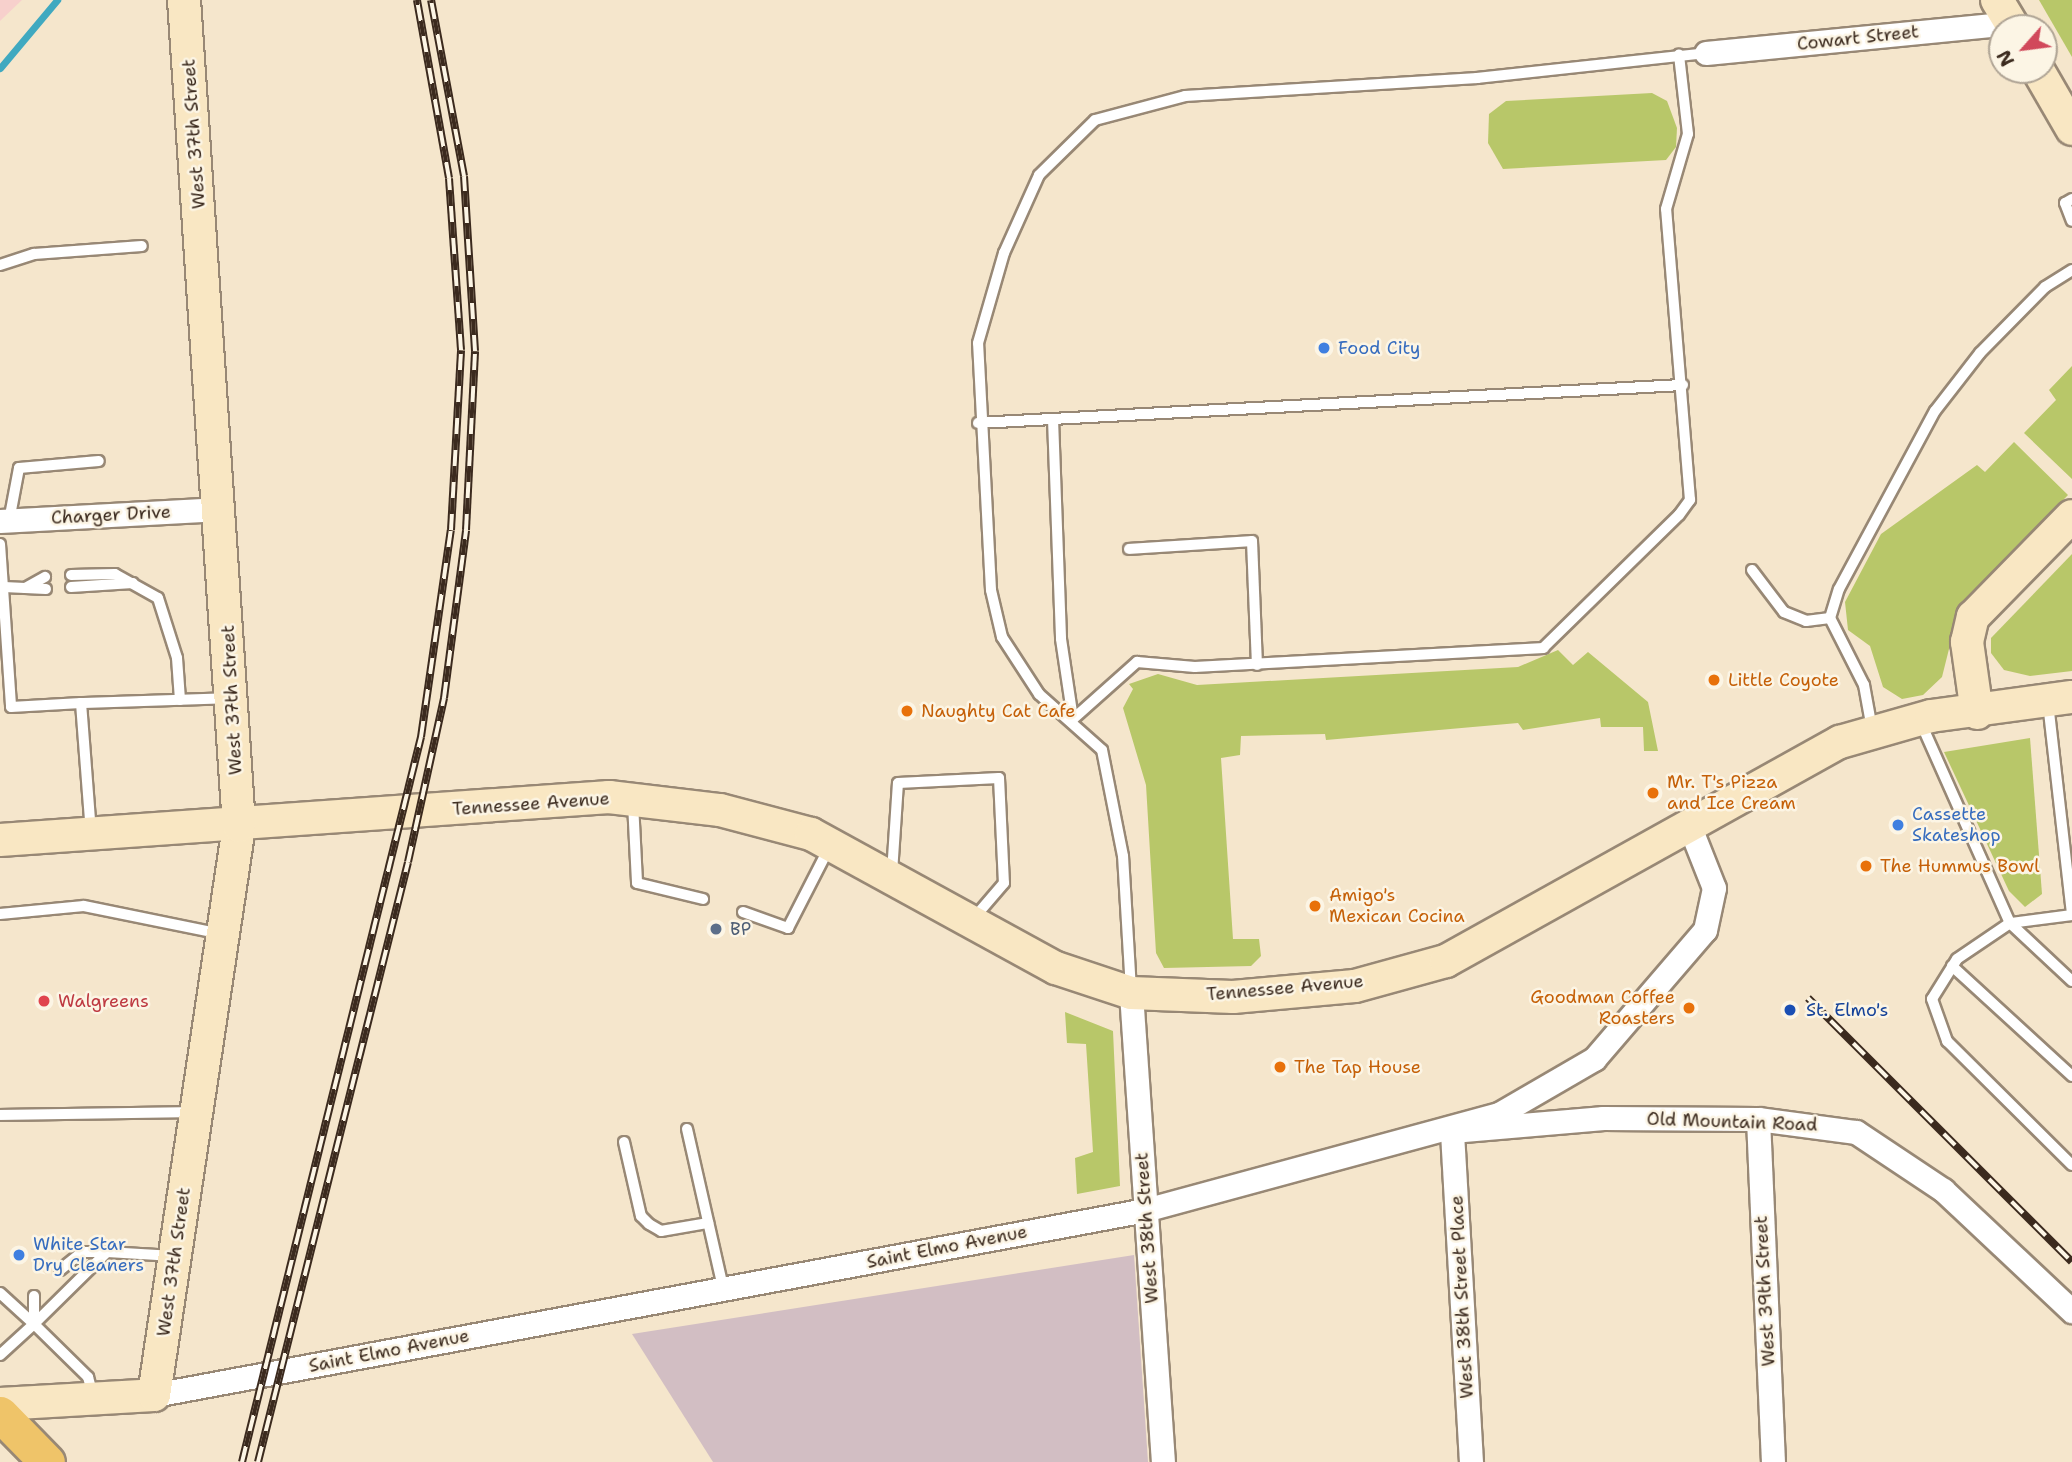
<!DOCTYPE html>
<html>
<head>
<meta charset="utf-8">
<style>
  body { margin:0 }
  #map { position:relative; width:2072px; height:1462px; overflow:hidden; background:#f5e6cc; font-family:"Shantell Sans",sans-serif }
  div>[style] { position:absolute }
  .built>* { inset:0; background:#f7d0cc }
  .industrial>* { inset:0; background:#d2bec3 }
  .green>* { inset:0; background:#b8c769 }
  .stream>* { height:7px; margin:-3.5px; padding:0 3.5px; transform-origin:3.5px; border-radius:3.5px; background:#40a9c0 }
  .roads { filter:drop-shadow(2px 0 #988875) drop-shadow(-2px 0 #988875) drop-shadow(0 2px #988875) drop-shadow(0 -2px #988875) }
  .lane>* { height:10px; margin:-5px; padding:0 5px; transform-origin:5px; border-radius:5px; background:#fff }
  .street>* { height:23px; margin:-11.5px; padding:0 11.5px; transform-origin:11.5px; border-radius:11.5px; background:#fff }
  .secondary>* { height:32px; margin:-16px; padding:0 16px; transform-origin:16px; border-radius:16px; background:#f9e7c3 }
  .primary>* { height:35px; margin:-17.5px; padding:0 17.5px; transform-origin:17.5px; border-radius:17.5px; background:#efc469 }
  .rail>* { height:8px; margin-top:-4px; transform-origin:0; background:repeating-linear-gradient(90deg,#fcf5e5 0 16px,#3b2a1e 0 32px); box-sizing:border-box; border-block:2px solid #3b2a1e }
  .dots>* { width:19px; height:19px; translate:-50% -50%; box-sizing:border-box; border:4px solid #fcf5e5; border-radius:50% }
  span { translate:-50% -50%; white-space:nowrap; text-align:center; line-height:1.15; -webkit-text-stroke:5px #fcf5e5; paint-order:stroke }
  .street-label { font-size:18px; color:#3b2a1e }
  .shop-label { font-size:18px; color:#366cbe }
  .left { translate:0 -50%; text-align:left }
  .food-label { font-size:18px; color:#c56008 }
  .right { translate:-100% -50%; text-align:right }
  .service-label { font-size:18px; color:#4e5e75 }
  .health-label { font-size:18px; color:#be3a42 }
  .transit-label { font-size:18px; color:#164399 }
  .north { position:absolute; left:1988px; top:14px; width:70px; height:70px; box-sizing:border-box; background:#fcf5e5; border:2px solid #afa495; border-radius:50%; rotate:242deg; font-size:19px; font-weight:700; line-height:28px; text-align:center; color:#3b2a1e }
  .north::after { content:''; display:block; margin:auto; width:24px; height:32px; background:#d1495b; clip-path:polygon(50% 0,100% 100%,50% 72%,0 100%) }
</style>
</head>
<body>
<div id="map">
  <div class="built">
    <i style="clip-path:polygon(0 0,22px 0,0 21px)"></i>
  </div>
  <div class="industrial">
    <i style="clip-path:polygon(1134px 1255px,1148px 1462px,713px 1462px,632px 1334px)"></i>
  </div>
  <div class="green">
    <i style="clip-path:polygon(2039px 0,2072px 0,2072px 57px)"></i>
    <i style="clip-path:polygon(1652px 93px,1667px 101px,1677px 128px,1676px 147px,1666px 160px,1503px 169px,1488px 143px,1489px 114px,1506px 101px)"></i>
    <i style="clip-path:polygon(2072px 366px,2072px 479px,2024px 433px,2056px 400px,2049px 390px)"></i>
    <i style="clip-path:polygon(2014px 442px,2068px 495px,1959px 609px,1942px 677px,1923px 695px,1902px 699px,1883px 687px,1870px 646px,1848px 630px,1845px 602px,1881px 534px,1977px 465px,1985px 472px)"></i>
    <i style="clip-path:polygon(2072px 554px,2072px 671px,2030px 676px,2004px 670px,1991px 653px,1991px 638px)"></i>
    <i style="clip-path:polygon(1558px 650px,1573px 665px,1588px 652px,1648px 702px,1658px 751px,1644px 751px,1643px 727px,1601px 727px,1600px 718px,1523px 730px,1518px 723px,1326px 740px,1325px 734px,1241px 736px,1240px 755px,1221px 758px,1233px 939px,1259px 939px,1261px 956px,1251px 966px,1164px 968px,1156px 953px,1146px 785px,1123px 708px,1133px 689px,1129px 684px,1158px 674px,1197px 685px,1518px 667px)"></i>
    <i style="clip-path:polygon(2030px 738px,2042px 894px,2025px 907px,2009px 891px,1944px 752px)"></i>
    <i style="clip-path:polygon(1065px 1012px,1113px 1031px,1120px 1186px,1077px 1194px,1075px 1158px,1093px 1152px,1086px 1044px,1067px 1043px)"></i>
  </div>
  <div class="stream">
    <i style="left:0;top:68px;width:89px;rotate:-50deg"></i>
  </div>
  <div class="roads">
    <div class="lane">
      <i style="left:2072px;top:199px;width:8px;rotate:150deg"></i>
      <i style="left:2065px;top:203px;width:19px;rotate:69deg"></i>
      <i style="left:0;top:265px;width:36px;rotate:-18deg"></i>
      <i style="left:34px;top:254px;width:108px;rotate:-4.2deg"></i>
      <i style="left:1053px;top:419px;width:220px;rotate:87.9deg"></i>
      <i style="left:1061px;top:639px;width:81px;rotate:81.5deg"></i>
      <i style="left:978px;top:423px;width:706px;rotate:-3.09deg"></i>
      <i style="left:9px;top:521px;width:54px;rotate:-79.3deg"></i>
      <i style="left:19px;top:468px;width:80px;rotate:-5deg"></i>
      <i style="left:0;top:544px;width:163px;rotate:86.1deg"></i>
      <i style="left:11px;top:707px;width:70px;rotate:-3.3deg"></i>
      <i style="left:81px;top:703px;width:129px;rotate:85.6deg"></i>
      <i style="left:1129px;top:549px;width:123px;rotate:-3.7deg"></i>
      <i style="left:1252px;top:541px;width:124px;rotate:87.7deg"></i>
      <i style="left:1752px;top:570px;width:53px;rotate:52.7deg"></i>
      <i style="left:1784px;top:612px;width:24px;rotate:22deg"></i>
      <i style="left:1806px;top:621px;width:24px;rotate:-7deg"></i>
      <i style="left:71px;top:575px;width:44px;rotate:-1.3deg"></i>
      <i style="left:115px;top:574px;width:49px;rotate:29.2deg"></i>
      <i style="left:158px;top:598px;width:63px;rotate:72.4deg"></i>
      <i style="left:177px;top:658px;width:42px;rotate:85.9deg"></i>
      <i style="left:4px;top:587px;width:42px;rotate:2.7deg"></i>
      <i style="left:71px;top:587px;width:62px;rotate:-3.7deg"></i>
      <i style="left:25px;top:588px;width:23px;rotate:-29deg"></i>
      <i style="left:81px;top:703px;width:148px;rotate:-1.9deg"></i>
      <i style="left:2048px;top:703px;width:211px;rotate:83.5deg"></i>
      <i style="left:1073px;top:719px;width:86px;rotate:-41.7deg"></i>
      <i style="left:1137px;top:662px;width:58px;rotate:4.9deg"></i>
      <i style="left:1195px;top:667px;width:349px;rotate:-3.1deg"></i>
      <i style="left:1543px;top:648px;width:190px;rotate:-44.4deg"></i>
      <i style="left:1679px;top:515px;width:19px;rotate:-54deg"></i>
      <i style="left:1690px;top:500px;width:292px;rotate:-94.7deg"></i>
      <i style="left:1666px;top:209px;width:78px;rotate:-73.7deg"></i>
      <i style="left:1688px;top:134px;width:80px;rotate:-96.5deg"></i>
      <i style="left:1920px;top:721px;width:221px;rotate:66deg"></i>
      <i style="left:2010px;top:923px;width:85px;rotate:43.1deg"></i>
      <i style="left:1872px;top:729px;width:45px;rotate:-100.3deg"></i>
      <i style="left:1864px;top:685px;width:75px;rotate:-116.9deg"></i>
      <i style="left:1830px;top:618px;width:30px;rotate:-73deg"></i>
      <i style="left:1839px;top:589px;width:202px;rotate:-61.7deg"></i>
      <i style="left:1935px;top:411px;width:73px;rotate:-52.2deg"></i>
      <i style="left:1980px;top:353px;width:93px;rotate:-45.4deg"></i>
      <i style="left:2045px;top:287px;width:32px;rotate:-32deg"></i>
      <i style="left:633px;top:803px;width:80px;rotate:87.1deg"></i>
      <i style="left:637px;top:883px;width:68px;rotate:13.6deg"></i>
      <i style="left:892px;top:873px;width:90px;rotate:-86.2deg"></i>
      <i style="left:898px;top:783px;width:101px;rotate:-2.8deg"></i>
      <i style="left:999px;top:778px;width:105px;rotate:87.3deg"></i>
      <i style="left:1004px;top:883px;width:48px;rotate:130.7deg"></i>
      <i style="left:743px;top:912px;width:48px;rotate:19.6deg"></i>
      <i style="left:788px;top:928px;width:92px;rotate:-62.9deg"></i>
      <i style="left:0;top:914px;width:84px;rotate:-5.4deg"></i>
      <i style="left:84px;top:906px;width:141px;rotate:11.5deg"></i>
      <i style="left:2072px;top:915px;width:63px;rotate:172.6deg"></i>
      <i style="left:2010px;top:923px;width:64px;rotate:145.8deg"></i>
      <i style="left:1957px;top:959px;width:47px;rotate:122deg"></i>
      <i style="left:1932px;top:999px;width:45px;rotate:70.3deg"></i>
      <i style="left:1947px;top:1041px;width:176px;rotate:44.8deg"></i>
      <i style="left:1952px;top:966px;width:163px;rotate:42.5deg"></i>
      <i style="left:1131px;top:990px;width:134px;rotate:-93.4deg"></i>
      <i style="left:1123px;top:856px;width:108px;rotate:-101.2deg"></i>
      <i style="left:1102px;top:750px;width:84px;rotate:-138.4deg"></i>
      <i style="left:1039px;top:694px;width:68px;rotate:-123deg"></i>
      <i style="left:1002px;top:637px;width:48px;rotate:-103.2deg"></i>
      <i style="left:991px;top:590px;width:247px;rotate:-93deg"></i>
      <i style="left:978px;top:343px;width:94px;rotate:-73.9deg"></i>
      <i style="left:1004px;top:253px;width:85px;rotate:-65.8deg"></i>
      <i style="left:1039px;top:175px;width:78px;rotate:-44.5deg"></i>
      <i style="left:1095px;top:120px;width:93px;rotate:-14.9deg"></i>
      <i style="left:1185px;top:96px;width:293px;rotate:-3.5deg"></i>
      <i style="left:1477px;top:78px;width:230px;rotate:-6.2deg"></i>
      <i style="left:0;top:1115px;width:193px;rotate:-0.9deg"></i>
      <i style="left:687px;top:1129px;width:163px;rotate:77.2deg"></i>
      <i style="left:624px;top:1142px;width:76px;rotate:77.1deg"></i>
      <i style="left:641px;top:1216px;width:11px;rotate:45deg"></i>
      <i style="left:649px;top:1224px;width:14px;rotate:30deg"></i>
      <i style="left:661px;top:1231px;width:48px;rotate:-9.7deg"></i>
      <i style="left:60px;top:1270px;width:28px;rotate:-39deg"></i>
      <i style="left:82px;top:1252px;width:25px"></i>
      <i style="left:0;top:1293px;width:46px;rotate:42.4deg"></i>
      <i style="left:34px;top:1324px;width:103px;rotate:-44.6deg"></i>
      <i style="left:107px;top:1252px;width:67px;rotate:3.4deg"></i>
      <i style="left:34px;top:1324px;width:28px;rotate:-90deg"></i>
      <i style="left:0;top:1355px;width:46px;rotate:-42.4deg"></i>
      <i style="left:34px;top:1324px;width:76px;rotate:44.5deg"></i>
      <i style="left:88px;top:1377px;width:20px;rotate:75deg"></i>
    </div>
    <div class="street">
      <i style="left:1706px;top:53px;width:306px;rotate:-5.6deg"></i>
      <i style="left:0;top:521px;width:221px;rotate:-3.1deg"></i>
      <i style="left:1131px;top:993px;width:470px;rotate:86.1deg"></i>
      <i style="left:1758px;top:1119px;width:343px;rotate:87.5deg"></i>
      <i style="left:154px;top:1395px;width:1008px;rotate:-10.57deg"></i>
      <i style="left:1145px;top:1210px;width:367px;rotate:-15.2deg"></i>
      <i style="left:1499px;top:1114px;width:110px;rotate:-30.1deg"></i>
      <i style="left:1594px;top:1059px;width:170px;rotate:-49.3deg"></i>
      <i style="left:1705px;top:930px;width:43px;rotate:-77.9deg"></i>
      <i style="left:1714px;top:888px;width:68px;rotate:-111.6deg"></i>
      <i style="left:1471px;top:1462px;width:332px;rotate:-93.3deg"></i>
      <i style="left:1452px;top:1131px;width:152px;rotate:-4.9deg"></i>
      <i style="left:1603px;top:1118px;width:155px;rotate:0.4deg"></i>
      <i style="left:1758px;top:1119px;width:99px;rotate:7.6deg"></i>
      <i style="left:1856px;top:1132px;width:105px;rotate:33.7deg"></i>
      <i style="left:1943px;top:1190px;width:177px;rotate:43.2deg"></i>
    </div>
    <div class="secondary">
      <i style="left:1997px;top:0;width:33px;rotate:59deg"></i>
      <i style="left:2038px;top:70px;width:68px;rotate:60deg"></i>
      <i style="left:1977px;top:713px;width:72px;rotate:-98deg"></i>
      <i style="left:1967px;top:642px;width:26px;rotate:-77deg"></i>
      <i style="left:1973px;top:617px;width:141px;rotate:-45.6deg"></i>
      <i style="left:0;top:840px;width:611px;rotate:-4.04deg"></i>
      <i style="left:609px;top:797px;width:112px;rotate:6.7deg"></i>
      <i style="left:720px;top:810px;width:94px;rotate:14.8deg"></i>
      <i style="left:811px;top:834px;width:279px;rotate:28.7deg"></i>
      <i style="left:1056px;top:968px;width:79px;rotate:18.4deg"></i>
      <i style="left:1131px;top:993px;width:102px;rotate:2.2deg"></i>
      <i style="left:1233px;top:997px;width:122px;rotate:-5.2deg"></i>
      <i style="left:1355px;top:986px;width:94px;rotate:-15.4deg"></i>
      <i style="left:1446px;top:961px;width:451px;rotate:-29.1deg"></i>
      <i style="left:1840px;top:742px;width:95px;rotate:-15.9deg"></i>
      <i style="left:1931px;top:716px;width:142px;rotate:-7.7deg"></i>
      <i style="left:0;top:1404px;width:154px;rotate:-3.3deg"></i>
      <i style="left:154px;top:1395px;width:575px;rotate:-81.5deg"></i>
      <i style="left:239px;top:826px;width:828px;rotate:-93.81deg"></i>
    </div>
    <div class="primary">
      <i style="left:0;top:1414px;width:67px;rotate:45.6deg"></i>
    </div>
  </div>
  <div class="rail">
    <i style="left:1808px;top:998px;width:373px;rotate:45deg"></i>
    <i style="left:242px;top:1462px;width:747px;rotate:-76.13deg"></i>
    <i style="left:421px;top:737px;width:209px;rotate:-81.8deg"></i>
    <i style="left:451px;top:530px;width:180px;rotate:-86.8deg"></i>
    <i style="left:461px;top:350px;width:172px;rotate:-94deg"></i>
    <i style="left:449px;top:178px;width:181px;rotate:-100.2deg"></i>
    <i style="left:258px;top:1462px;width:618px;rotate:-75.96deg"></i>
    <i style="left:408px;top:862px;width:168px;rotate:-77.6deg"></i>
    <i style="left:444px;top:698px;width:169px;rotate:-82.5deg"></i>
    <i style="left:466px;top:530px;width:179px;rotate:-87.1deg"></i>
    <i style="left:475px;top:351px;width:175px;rotate:-93.6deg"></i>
    <i style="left:464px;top:176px;width:179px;rotate:-100.6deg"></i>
  </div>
  <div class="dots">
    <i style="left:1324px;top:348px;background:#3f7fe0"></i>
    <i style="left:1714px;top:680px;background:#e8710a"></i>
    <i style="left:907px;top:711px;background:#e8710a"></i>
    <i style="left:1653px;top:793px;background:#e8710a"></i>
    <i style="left:1898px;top:825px;background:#3f7fe0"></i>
    <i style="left:1866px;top:866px;background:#e8710a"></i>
    <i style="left:1315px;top:906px;background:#e8710a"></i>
    <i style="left:716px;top:929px;background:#5c6f8a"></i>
    <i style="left:44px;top:1001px;background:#e0444e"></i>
    <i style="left:1689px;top:1008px;background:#e8710a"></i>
    <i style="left:1790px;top:1010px;background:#1a4fb4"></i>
    <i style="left:1280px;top:1067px;background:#e8710a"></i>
    <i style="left:19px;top:1255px;background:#3f7fe0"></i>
  </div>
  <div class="street-label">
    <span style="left:1858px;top:38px;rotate:-6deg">Cowart Street</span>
    <span style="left:194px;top:134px;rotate:-94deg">West 37th Street</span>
    <span style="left:111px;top:515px;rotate:-3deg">Charger Drive</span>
    <span style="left:232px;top:700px;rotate:-93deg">West 37th Street</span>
    <span style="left:531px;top:804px;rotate:-4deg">Tennessee Avenue</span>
    <span style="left:1285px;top:988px;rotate:-5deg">Tennessee Avenue</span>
    <span style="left:1732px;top:1122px;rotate:2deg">Old Mountain Road</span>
    <span style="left:1147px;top:1228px;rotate:-94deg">West 38th Street</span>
    <span style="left:947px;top:1247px;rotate:-11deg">Saint Elmo Avenue</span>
    <span style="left:174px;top:1262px;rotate:-82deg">West 37th Street</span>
    <span style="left:1765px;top:1291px;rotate:-93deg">West 39th Street</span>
    <span style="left:1462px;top:1297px;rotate:-93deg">West 38th Street Place</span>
    <span style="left:389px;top:1351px;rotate:-11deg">Saint Elmo Avenue</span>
  </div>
  <div class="shop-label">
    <span class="left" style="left:1338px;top:348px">Food City</span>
    <span class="left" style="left:1912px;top:825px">Cassette<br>Skateshop</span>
    <span class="left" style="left:33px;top:1255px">White Star<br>Dry Cleaners</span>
  </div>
  <div class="food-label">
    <span class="left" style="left:1728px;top:680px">Little Coyote</span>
    <span class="left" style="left:921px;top:711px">Naughty Cat Cafe</span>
    <span class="left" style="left:1667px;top:793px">Mr. T's Pizza<br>and Ice Cream</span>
    <span class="left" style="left:1880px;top:866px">The Hummus Bowl</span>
    <span class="left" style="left:1329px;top:906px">Amigo's<br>Mexican Cocina</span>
    <span class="right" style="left:1675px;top:1008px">Goodman Coffee<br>Roasters</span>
    <span class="left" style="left:1294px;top:1067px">The Tap House</span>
  </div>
  <div class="service-label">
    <span class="left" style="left:730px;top:929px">BP</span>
  </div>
  <div class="health-label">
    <span class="left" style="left:58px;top:1001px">Walgreens</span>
  </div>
  <div class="transit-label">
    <span class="left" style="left:1806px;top:1010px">St. Elmo's</span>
  </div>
  <div class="north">N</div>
</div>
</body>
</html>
